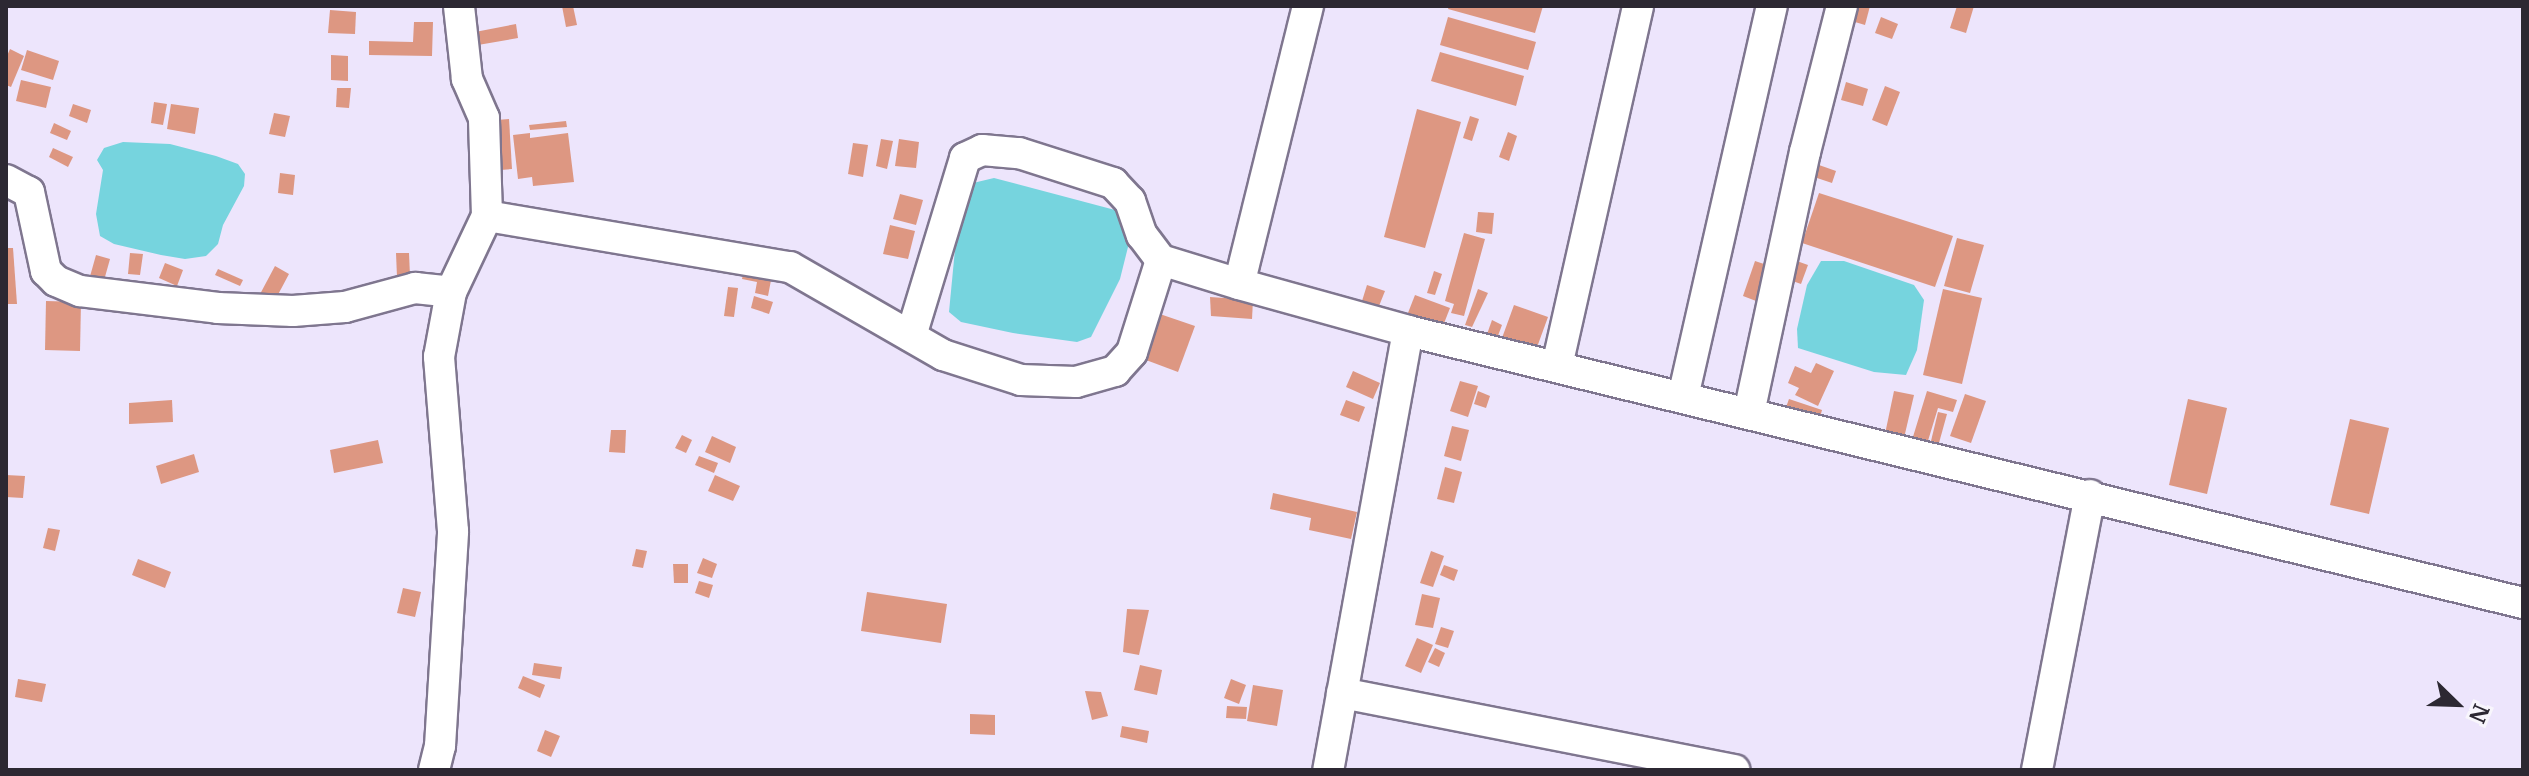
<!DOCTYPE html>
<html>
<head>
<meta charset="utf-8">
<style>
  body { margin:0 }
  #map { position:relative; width:2529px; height:776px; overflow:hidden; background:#ede5fc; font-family:Merriweather,serif }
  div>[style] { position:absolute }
  .water>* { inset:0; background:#76d4de }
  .building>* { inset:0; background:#dd9782 }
  .roads { filter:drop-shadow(2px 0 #7f768f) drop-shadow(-2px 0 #7f768f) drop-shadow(0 2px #7f768f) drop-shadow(0 -2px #7f768f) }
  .minor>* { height:30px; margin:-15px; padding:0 15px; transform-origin:15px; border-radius:15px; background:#fff }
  span { translate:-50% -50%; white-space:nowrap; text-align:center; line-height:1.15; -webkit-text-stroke:7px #f8f6fc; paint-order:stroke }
  .frame { position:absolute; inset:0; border:8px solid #2c2832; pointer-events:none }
  .north { position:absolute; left:2417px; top:664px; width:80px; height:80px; -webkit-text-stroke:6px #f8f6fc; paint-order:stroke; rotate:113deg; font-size:22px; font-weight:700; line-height:32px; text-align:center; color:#2c2832 }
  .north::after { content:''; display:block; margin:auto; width:28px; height:36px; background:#2c2832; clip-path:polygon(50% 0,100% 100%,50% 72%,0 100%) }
</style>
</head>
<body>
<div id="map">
  <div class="water">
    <i style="clip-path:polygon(123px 142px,170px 144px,216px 156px,238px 164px,245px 174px,244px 186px,223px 225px,218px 244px,206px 256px,185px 259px,161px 255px,114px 244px,100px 236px,96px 214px,103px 170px,97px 160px,104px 148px)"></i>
    <i style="clip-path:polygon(994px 178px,1115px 210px,1128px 229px,1128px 247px,1120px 279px,1091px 337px,1077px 342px,1013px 333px,961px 322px,949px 312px,956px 239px,973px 183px)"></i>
    <i style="clip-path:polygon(1821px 261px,1844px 261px,1914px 285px,1924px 300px,1917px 350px,1906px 375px,1874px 372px,1798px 348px,1797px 329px,1807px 285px)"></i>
  </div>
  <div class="building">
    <i style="clip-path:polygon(562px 6px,573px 6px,577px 25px,566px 27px)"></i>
    <i style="clip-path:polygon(1449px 6px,1543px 6px,1535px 33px,1448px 9px)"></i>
    <i style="clip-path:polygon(1849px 6px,1870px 6px,1865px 25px,1845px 19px)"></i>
    <i style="clip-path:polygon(1957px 6px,1974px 6px,1966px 33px,1950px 28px)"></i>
    <i style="clip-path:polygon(330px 10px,356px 12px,355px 34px,328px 33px)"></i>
    <i style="clip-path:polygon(1448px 17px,1536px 42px,1528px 70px,1440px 45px)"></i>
    <i style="clip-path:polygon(1881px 17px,1898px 24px,1892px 39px,1875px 33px)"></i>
    <i style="clip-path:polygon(414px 22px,433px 22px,432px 56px,369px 55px,369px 41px,413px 42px)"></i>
    <i style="clip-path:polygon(516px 24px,518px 38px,478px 45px,475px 32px)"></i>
    <i style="clip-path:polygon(10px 49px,24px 56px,11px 87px,6px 85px,6px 58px)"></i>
    <i style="clip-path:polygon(27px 50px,59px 61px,53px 80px,21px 70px)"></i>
    <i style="clip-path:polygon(1440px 52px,1524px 76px,1516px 106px,1431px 81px)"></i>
    <i style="clip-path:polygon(331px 55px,348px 56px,348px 81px,331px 80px)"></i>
    <i style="clip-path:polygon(21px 80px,51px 87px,46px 108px,16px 101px)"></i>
    <i style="clip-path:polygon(1846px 82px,1868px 89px,1863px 106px,1841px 100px)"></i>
    <i style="clip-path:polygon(1885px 86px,1900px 92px,1887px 126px,1872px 120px)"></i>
    <i style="clip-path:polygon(337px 88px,351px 88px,349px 108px,336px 107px)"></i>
    <i style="clip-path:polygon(154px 102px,167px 104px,163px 125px,151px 123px)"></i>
    <i style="clip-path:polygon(73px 104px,91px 110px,87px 123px,69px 116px)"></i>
    <i style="clip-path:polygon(171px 104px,199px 108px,195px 134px,167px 129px)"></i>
    <i style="clip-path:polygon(1417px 109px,1461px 122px,1425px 248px,1384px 237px)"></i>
    <i style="clip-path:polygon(274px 113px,290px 116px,285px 137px,269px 134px)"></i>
    <i style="clip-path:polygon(1470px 116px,1479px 119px,1472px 141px,1463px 138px)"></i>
    <i style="clip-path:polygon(509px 119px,512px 169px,488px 171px,485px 121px)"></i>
    <i style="clip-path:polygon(566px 121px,567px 127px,530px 130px,529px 125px)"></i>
    <i style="clip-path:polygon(54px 123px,71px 131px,67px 140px,50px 133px)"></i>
    <i style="clip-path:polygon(1508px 132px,1517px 136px,1509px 161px,1499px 157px)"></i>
    <i style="clip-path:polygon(530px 133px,530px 138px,568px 133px,574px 182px,533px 186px,532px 177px,518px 179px,513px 135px)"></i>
    <i style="clip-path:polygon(881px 139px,893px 141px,887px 169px,876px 166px)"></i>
    <i style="clip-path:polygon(899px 139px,919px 142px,916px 168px,895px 166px)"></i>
    <i style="clip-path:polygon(853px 143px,868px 145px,863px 177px,848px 174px)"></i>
    <i style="clip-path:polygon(53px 148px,73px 157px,68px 167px,49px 157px)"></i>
    <i style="clip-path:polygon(1819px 165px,1836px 171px,1832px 183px,1814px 177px)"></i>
    <i style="clip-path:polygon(280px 173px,295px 175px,293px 195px,278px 193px)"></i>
    <i style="clip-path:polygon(1819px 193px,1953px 236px,1935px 287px,1802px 243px)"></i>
    <i style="clip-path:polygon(900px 194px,923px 200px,916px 225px,893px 219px)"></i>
    <i style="clip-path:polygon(1478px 212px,1494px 213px,1492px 234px,1476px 232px)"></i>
    <i style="clip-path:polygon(890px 225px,915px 231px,908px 259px,883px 254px)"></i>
    <i style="clip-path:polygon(1464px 233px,1485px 239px,1464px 316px,1451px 313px,1454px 304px,1445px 301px)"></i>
    <i style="clip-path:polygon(1957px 238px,1984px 245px,1970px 293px,1944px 286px)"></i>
    <i style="clip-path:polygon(6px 248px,13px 248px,17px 304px,6px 304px)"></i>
    <i style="clip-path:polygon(130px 253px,143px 254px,140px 275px,128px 274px)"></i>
    <i style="clip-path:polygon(396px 253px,409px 253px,410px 276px,397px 277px)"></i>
    <i style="clip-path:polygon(96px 255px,110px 259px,103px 284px,89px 280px)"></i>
    <i style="clip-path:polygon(1794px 260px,1808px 265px,1801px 284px,1787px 279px)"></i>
    <i style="clip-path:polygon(1755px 261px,1776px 268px,1764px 304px,1743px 296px)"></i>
    <i style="clip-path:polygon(165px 263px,183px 270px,177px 286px,159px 278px)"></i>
    <i style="clip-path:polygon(275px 266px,289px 274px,273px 304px,259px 296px)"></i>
    <i style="clip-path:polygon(218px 269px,243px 280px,240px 286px,215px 275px)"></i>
    <i style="clip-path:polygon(744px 270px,772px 275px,768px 296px,755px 293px,757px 282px,742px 279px)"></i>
    <i style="clip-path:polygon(1434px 271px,1442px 274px,1435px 295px,1427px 293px)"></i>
    <i style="clip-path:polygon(1367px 285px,1385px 291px,1379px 306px,1362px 301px)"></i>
    <i style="clip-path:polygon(728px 287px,738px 288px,734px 317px,724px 316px)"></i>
    <i style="clip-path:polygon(1478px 289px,1488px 293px,1472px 327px,1465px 325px)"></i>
    <i style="clip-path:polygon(1943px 289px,1982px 298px,1962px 384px,1923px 375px)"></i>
    <i style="clip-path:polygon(1415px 295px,1450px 308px,1441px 331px,1406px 318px)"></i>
    <i style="clip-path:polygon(754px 296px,773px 302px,769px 314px,751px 308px)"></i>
    <i style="clip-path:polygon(1210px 297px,1253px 300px,1252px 319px,1211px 316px)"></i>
    <i style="clip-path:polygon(46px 301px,81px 302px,80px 351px,45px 350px)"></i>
    <i style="clip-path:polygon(1514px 305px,1548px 317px,1536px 350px,1502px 338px)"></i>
    <i style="clip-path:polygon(1154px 312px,1195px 326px,1178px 372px,1138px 357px)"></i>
    <i style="clip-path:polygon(1492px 320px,1502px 325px,1496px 341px,1486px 337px)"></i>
    <i style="clip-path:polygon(1816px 363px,1834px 371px,1818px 406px,1795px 395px,1799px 388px,1788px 383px,1795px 366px,1811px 373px)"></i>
    <i style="clip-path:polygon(1353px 371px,1380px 383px,1373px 399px,1346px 387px)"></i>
    <i style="clip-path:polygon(1460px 381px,1478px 386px,1468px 417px,1450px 411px)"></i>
    <i style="clip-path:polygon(1478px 391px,1490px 396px,1486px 408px,1474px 404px)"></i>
    <i style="clip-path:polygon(1894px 391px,1914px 395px,1904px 438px,1885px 434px)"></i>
    <i style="clip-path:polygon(1927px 391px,1957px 400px,1953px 412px,1938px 408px,1927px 444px,1912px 440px)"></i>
    <i style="clip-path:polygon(1965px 394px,1986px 401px,1971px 443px,1950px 436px)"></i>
    <i style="clip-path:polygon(1789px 399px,1822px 410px,1819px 421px,1785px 410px)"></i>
    <i style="clip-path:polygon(2188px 399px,2227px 408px,2207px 494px,2169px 485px)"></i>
    <i style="clip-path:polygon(172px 400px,173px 422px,129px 424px,129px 403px)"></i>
    <i style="clip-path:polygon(1346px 400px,1365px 407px,1359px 422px,1340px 415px)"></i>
    <i style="clip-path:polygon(1938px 412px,1947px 414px,1939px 443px,1931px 441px)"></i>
    <i style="clip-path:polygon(2350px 419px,2389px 428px,2369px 514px,2330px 505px)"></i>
    <i style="clip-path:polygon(1452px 426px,1469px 430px,1461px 461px,1444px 456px)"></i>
    <i style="clip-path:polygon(611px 430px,626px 430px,625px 453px,609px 452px)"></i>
    <i style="clip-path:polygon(682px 435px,692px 440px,686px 453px,675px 448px)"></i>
    <i style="clip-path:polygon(712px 436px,736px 447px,730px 463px,705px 452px)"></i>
    <i style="clip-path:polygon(378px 440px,383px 463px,334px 473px,330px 450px)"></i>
    <i style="clip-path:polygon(194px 454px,199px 472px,161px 484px,156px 466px)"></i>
    <i style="clip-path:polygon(699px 456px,718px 463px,714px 473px,695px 465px)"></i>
    <i style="clip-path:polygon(1445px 467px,1462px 472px,1454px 503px,1437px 499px)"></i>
    <i style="clip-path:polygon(6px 475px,25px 476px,23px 498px,6px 497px)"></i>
    <i style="clip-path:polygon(715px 475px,740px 486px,733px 501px,708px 491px)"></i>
    <i style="clip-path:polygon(1273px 493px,1357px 512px,1351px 539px,1309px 530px,1311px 518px,1270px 509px)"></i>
    <i style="clip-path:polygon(48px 528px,60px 530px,55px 551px,43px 548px)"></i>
    <i style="clip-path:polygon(636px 549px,647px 551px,643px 568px,632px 566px)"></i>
    <i style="clip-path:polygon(1431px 551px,1444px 556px,1433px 587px,1420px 583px)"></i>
    <i style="clip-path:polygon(703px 558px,717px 564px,712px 578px,697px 573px)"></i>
    <i style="clip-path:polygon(138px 559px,171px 572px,165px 588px,132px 575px)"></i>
    <i style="clip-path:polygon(673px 564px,688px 564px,688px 583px,674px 583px)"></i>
    <i style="clip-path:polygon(1444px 565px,1458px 570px,1454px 581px,1440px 575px)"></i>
    <i style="clip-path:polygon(699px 581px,713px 585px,709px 598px,695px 593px)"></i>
    <i style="clip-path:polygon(403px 588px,421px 592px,415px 617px,397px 613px)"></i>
    <i style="clip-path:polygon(867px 592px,947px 604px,941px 643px,861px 631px)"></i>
    <i style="clip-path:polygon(1422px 594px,1440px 598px,1433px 628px,1415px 625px)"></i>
    <i style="clip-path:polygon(1127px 609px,1149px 610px,1139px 655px,1123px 652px)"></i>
    <i style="clip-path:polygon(1441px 627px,1454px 631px,1448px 648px,1435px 644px)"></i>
    <i style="clip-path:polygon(1417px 638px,1433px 645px,1421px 673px,1405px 666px)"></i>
    <i style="clip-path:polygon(1435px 648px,1445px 653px,1439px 667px,1428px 662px)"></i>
    <i style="clip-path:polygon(534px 663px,562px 667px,560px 679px,532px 675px)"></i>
    <i style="clip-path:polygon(1140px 665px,1162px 670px,1157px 695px,1134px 690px)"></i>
    <i style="clip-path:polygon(523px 676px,545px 685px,540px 698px,518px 688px)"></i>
    <i style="clip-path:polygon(18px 679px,46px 684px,42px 702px,15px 697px)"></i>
    <i style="clip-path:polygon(1231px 679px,1246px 685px,1239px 704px,1224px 698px)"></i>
    <i style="clip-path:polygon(1253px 685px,1283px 690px,1277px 726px,1247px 721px)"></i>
    <i style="clip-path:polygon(1085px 691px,1101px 692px,1108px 716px,1092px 720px)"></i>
    <i style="clip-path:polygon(1227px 706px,1247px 707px,1246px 719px,1226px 718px)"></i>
    <i style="clip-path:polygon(970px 714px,995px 715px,995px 735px,970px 734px)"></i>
    <i style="clip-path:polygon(1122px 726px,1149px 731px,1147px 743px,1120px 737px)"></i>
    <i style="clip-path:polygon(545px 730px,560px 736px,551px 757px,537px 751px)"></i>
  </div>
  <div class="roads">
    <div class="minor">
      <i style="left:1308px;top:6px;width:286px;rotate:103.9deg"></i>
      <i style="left:1239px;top:284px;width:175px;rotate:15.5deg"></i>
      <i style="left:1408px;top:331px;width:446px;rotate:100.3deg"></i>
      <i style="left:6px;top:180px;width:26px;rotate:28deg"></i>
      <i style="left:29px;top:192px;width:81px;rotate:77.9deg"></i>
      <i style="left:46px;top:271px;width:14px;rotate:45deg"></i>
      <i style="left:56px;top:281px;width:26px;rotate:23deg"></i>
      <i style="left:80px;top:291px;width:139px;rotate:7deg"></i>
      <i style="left:218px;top:308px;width:75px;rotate:2.3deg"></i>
      <i style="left:293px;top:311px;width:52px;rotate:-4.4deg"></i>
      <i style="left:345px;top:307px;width:73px;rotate:-15.2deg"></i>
      <i style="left:415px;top:288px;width:36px;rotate:6deg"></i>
      <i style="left:487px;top:216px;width:307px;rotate:9.6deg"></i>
      <i style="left:790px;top:267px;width:177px;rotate:29.9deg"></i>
      <i style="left:943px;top:355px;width:82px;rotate:17.8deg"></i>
      <i style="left:1021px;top:380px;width:55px;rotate:2.1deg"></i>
      <i style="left:1076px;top:382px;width:41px;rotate:-15.8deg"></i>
      <i style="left:1115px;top:371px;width:25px;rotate:-48deg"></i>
      <i style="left:1132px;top:352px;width:96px;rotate:-72.5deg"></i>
      <i style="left:1161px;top:260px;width:82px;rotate:17.1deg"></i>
      <i style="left:1408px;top:331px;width:1148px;rotate:13.71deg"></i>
      <i style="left:911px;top:336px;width:186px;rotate:-73.1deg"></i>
      <i style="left:965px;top:158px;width:19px;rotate:-25deg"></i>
      <i style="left:982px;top:150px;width:37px;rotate:5deg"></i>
      <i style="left:1019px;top:153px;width:99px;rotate:17.7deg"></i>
      <i style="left:1113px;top:183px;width:25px;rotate:47deg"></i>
      <i style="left:1130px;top:201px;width:36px;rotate:71deg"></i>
      <i style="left:1142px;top:235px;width:31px;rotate:53deg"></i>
      <i style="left:1557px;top:366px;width:369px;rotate:-77.3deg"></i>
      <i style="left:1683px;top:397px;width:401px;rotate:-77.2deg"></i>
      <i style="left:1749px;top:413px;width:267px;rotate:-77.9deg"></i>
      <i style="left:1805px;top:152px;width:151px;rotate:-75.8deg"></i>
      <i style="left:1342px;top:693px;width:400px;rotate:11.1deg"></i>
      <i style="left:434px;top:770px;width:25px;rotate:-76deg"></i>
      <i style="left:440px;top:746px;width:215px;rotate:-86.5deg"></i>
      <i style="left:453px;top:531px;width:175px;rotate:-94.6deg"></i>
      <i style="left:439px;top:357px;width:66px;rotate:-79.5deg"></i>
      <i style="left:451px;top:292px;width:84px;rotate:-64.7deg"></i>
      <i style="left:487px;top:216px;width:98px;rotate:-91.8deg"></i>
      <i style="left:484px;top:118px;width:43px;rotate:-113.6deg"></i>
      <i style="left:467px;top:79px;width:73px;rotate:-96.3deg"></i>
      <i style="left:2037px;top:770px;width:280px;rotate:-79.1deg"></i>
    </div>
  </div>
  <div class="frame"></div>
  <div class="north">N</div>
</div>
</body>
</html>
